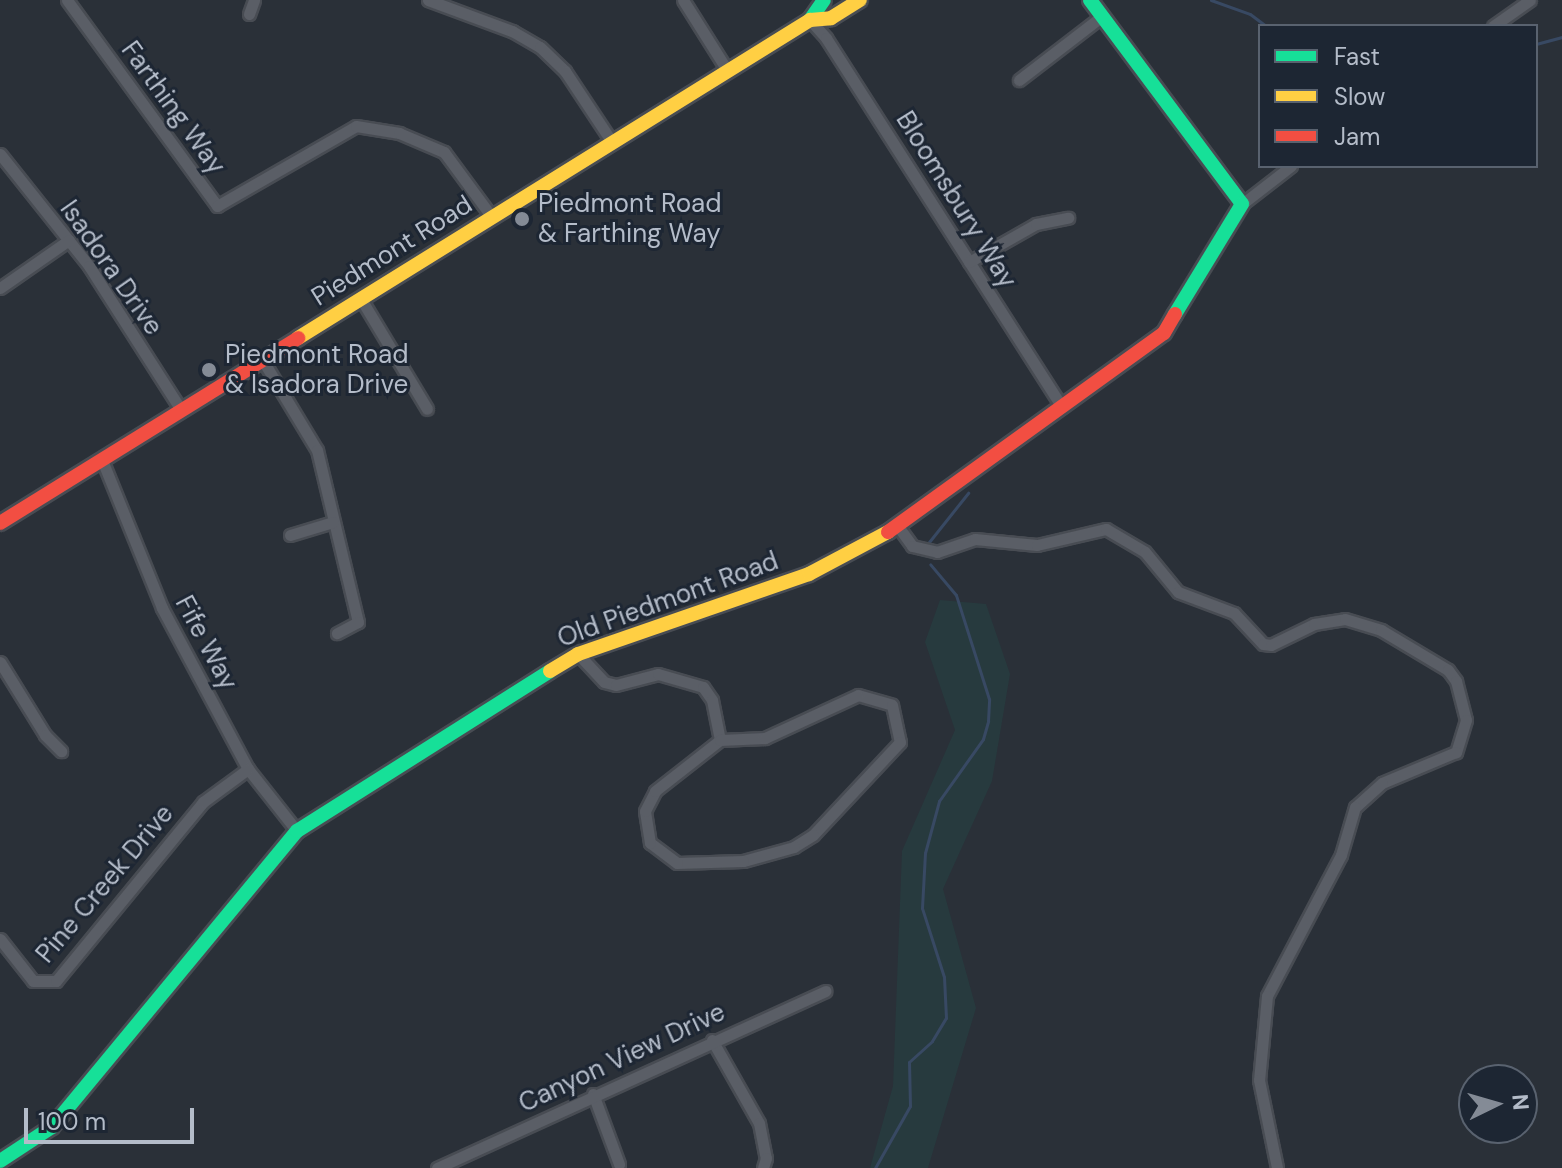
<!DOCTYPE html>
<html>
<head>
<meta charset="utf-8">
<style>
  body { margin:0 }
  #map { position:relative; width:1562px; height:1168px; overflow:hidden; background:#2a3038; font-family:"DM Sans",sans-serif }
  div>[style] { position:absolute }
  .green>* { inset:0; background:#273a3e }
  .stream>* { height:3px; margin:-1.5px; padding:0 1.5px; transform-origin:1.5px; border-radius:1.5px; background:#384963 }
  .roads { filter:drop-shadow(2px 0 #484c53) drop-shadow(-2px 0 #484c53) drop-shadow(0 2px #484c53) drop-shadow(0 -2px #484c53) }
  .street>* { height:11px; margin:-5.5px; padding:0 5.5px; transform-origin:5.5px; border-radius:5.5px; background:#5a5e66 }
  .fast>* { height:14px; margin:-7px; padding:0 7px; transform-origin:7px; border-radius:7px; background:#16e098 }
  .slow>* { height:14px; margin:-7px; padding:0 7px; transform-origin:7px; border-radius:7px; background:#ffcf43 }
  .jam>* { height:14px; margin:-7px; padding:0 7px; transform-origin:7px; border-radius:7px; background:#f24e42 }
  .dots>* { width:22px; height:22px; translate:-50% -50%; box-sizing:border-box; border:4px solid #1d2633; border-radius:50% }
  span { translate:-50% -50%; white-space:nowrap; text-align:center; line-height:1.15; -webkit-text-stroke:6px #1d2633; paint-order:stroke }
  .street-label { font-size:26px; color:#b4bcc9 }
  .poi-label { font-size:26px; color:#b4bcc9 }
  .left { translate:0 -50%; text-align:left }
  .legend { position:absolute; left:1258px; top:24px; width:280px; height:144px; box-sizing:border-box; background:#1d2633; border:2px solid #59626f; margin:0; padding:10px 14px; list-style:none; font-size:24px; color:#b4bcc9 }
  .legend li { display:flex; align-items:center; gap:16px; height:40px }
  .legend b { width:40px; border:2px solid #59626f }
  .north { position:absolute; left:1458px; top:1064px; width:80px; height:80px; box-sizing:border-box; background:#1d2633; border:2px solid #59626f; border-radius:50%; rotate:85deg; font-size:22px; font-weight:700; line-height:32px; text-align:center; color:#b4bcc9 }
  .north::after { content:''; display:block; margin:auto; width:28px; height:36px; background:#848b96; clip-path:polygon(50% 0,100% 100%,50% 72%,0 100%) }
  .scale { position:absolute; left:24px; top:1108px; width:170px; height:36px; box-sizing:border-box; border:4px solid #b4bcc9; border-top:0; padding-left:10px; font-size:24px; line-height:28px; white-space:nowrap; color:#b4bcc9; -webkit-text-stroke:6px #1d2633; paint-order:stroke }
</style>
</head>
<body>
<div id="map">
  <div class="green">
    <i style="clip-path:polygon(940px 600px,986px 604px,1010px 674px,992px 781px,943px 889px,976px 1008px,928px 1168px,870px 1168px,893px 1086px,902px 851px,955px 730px,925px 642px)"></i>
  </div>
  <div class="stream">
    <i style="left:1211px;top:0;width:41px;rotate:19.7deg"></i>
    <i style="left:1250px;top:14px;width:20px;rotate:37deg"></i>
    <i style="left:1536px;top:44px;width:27px;rotate:-15deg"></i>
    <i style="left:929px;top:542px;width:63px;rotate:-51.5deg"></i>
    <i style="left:875px;top:1168px;width:71px;rotate:-60.6deg"></i>
    <i style="left:910px;top:1106px;width:44px;rotate:-91.3deg"></i>
    <i style="left:909px;top:1062px;width:31px;rotate:-42deg"></i>
    <i style="left:932px;top:1041px;width:27px;rotate:-59deg"></i>
    <i style="left:946px;top:1018px;width:41px;rotate:-92.8deg"></i>
    <i style="left:944px;top:977px;width:72px;rotate:-107.7deg"></i>
    <i style="left:922px;top:908px;width:55px;rotate:-86.9deg"></i>
    <i style="left:925px;top:853px;width:54px;rotate:-74.9deg"></i>
    <i style="left:939px;top:801px;width:76px;rotate:-54.6deg"></i>
    <i style="left:983px;top:739px;width:19px;rotate:-74deg"></i>
    <i style="left:988px;top:721px;width:22px;rotate:-87deg"></i>
    <i style="left:989px;top:699px;width:109px;rotate:-107.6deg"></i>
    <i style="left:956px;top:595px;width:40px;rotate:-130deg"></i>
  </div>
  <div class="roads">
    <div class="street">
      <i style="left:67px;top:0;width:255px;rotate:53.9deg"></i>
      <i style="left:217px;top:206px;width:160px;rotate:-29.9deg"></i>
      <i style="left:356px;top:126px;width:44px;rotate:9.2deg"></i>
      <i style="left:399px;top:133px;width:49px;rotate:22.9deg"></i>
      <i style="left:444px;top:152px;width:81px;rotate:53.6deg"></i>
      <i style="left:428px;top:0;width:90px;rotate:20.3deg"></i>
      <i style="left:512px;top:31px;width:32px;rotate:30deg"></i>
      <i style="left:540px;top:47px;width:35px;rotate:44deg"></i>
      <i style="left:565px;top:71px;width:85px;rotate:56.5deg"></i>
      <i style="left:683px;top:0;width:83px;rotate:57.8deg"></i>
      <i style="left:249px;top:14px;width:15px;rotate:-70deg"></i>
      <i style="left:810px;top:20px;width:24px;rotate:48deg"></i>
      <i style="left:826px;top:38px;width:438px;rotate:57.4deg"></i>
      <i style="left:1493px;top:26px;width:45px;rotate:-35.1deg"></i>
      <i style="left:1019px;top:80px;width:105px;rotate:-37.6deg"></i>
      <i style="left:0;top:154px;width:143px;rotate:51.5deg"></i>
      <i style="left:89px;top:266px;width:171px;rotate:57.4deg"></i>
      <i style="left:1242px;top:204px;width:62px;rotate:-37.8deg"></i>
      <i style="left:969px;top:262px;width:77px;rotate:-29.6deg"></i>
      <i style="left:1036px;top:224px;width:33px;rotate:-11deg"></i>
      <i style="left:0;top:288px;width:84px;rotate:-34.8deg"></i>
      <i style="left:361px;top:299px;width:128px;rotate:59deg"></i>
      <i style="left:262px;top:359px;width:106px;rotate:58.9deg"></i>
      <i style="left:317px;top:450px;width:177px;rotate:76.6deg"></i>
      <i style="left:358px;top:622px;width:24px;rotate:152deg"></i>
      <i style="left:102px;top:460px;width:160px;rotate:67.9deg"></i>
      <i style="left:162px;top:608px;width:183px;rotate:61.9deg"></i>
      <i style="left:248px;top:769px;width:79px;rotate:51.7deg"></i>
      <i style="left:897px;top:525px;width:26px;rotate:54deg"></i>
      <i style="left:912px;top:546px;width:26px;rotate:13deg"></i>
      <i style="left:937px;top:552px;width:40px;rotate:-18.9deg"></i>
      <i style="left:975px;top:539px;width:62px;rotate:5.5deg"></i>
      <i style="left:1037px;top:545px;width:71px;rotate:-13.1deg"></i>
      <i style="left:1106px;top:529px;width:45px;rotate:30.5deg"></i>
      <i style="left:1145px;top:552px;width:52px;rotate:50.5deg"></i>
      <i style="left:1178px;top:592px;width:60px;rotate:20.6deg"></i>
      <i style="left:1234px;top:613px;width:42px;rotate:46.9deg"></i>
      <i style="left:1263px;top:644px;width:8px;rotate:7deg"></i>
      <i style="left:1271px;top:645px;width:48px;rotate:-26deg"></i>
      <i style="left:1314px;top:624px;width:31px;rotate:-9deg"></i>
      <i style="left:1345px;top:619px;width:38px;rotate:17deg"></i>
      <i style="left:1381px;top:630px;width:78px;rotate:30.8deg"></i>
      <i style="left:1448px;top:670px;width:14px;rotate:54deg"></i>
      <i style="left:1456px;top:681px;width:40px;rotate:75.6deg"></i>
      <i style="left:1466px;top:720px;width:34px;rotate:107deg"></i>
      <i style="left:1456px;top:752px;width:80px;rotate:157.3deg"></i>
      <i style="left:1382px;top:783px;width:36px;rotate:138deg"></i>
      <i style="left:1355px;top:807px;width:50px;rotate:106.3deg"></i>
      <i style="left:1341px;top:855px;width:159px;rotate:117.7deg"></i>
      <i style="left:1267px;top:996px;width:84px;rotate:95.4deg"></i>
      <i style="left:1259px;top:1080px;width:90px;rotate:78.4deg"></i>
      <i style="left:290px;top:535px;width:45px;rotate:-16.8deg"></i>
      <i style="left:578px;top:654px;width:38px;rotate:47deg"></i>
      <i style="left:604px;top:682px;width:12px;rotate:14deg"></i>
      <i style="left:616px;top:685px;width:43px;rotate:-14.7deg"></i>
      <i style="left:658px;top:674px;width:47px;rotate:16.1deg"></i>
      <i style="left:703px;top:687px;width:16px;rotate:55deg"></i>
      <i style="left:712px;top:700px;width:41px;rotate:78.7deg"></i>
      <i style="left:0;top:662px;width:86px;rotate:58.3deg"></i>
      <i style="left:45px;top:735px;width:23px;rotate:45deg"></i>
      <i style="left:858px;top:695px;width:35px;rotate:16deg"></i>
      <i style="left:892px;top:705px;width:38px;rotate:78deg"></i>
      <i style="left:900px;top:742px;width:127px;rotate:133.1deg"></i>
      <i style="left:813px;top:835px;width:22px;rotate:148deg"></i>
      <i style="left:794px;top:847px;width:53px;rotate:164.6deg"></i>
      <i style="left:743px;top:861px;width:66px;rotate:178.3deg"></i>
      <i style="left:677px;top:863px;width:34px;rotate:-143deg"></i>
      <i style="left:650px;top:843px;width:32px;rotate:-99deg"></i>
      <i style="left:645px;top:811px;width:22px;rotate:-63deg"></i>
      <i style="left:655px;top:791px;width:83px;rotate:-38.1deg"></i>
      <i style="left:720px;top:740px;width:45px;rotate:-2.5deg"></i>
      <i style="left:765px;top:738px;width:102px;rotate:-24.8deg"></i>
      <i style="left:0;top:939px;width:53px;rotate:51.8deg"></i>
      <i style="left:33px;top:981px;width:23px"></i>
      <i style="left:56px;top:981px;width:232px;rotate:-50.6deg"></i>
      <i style="left:203px;top:802px;width:56px;rotate:-36.3deg"></i>
      <i style="left:712px;top:1040px;width:95px;rotate:60.5deg"></i>
      <i style="left:759px;top:1123px;width:36px;rotate:79deg"></i>
      <i style="left:766px;top:1158px;width:10px;rotate:107deg"></i>
      <i style="left:593px;top:1094px;width:75px;rotate:69.6deg"></i>
      <i style="left:437px;top:1168px;width:427px;rotate:-24.5deg"></i>
    </div>
    <div class="fast">
      <i style="left:1090px;top:0;width:254px;rotate:53.3deg"></i>
      <i style="left:1242px;top:204px;width:129px;rotate:121.3deg"></i>
      <i style="left:810px;top:20px;width:24px;rotate:-55deg"></i>
      <i style="left:0;top:1161px;width:62px;rotate:-33.2deg"></i>
      <i style="left:52px;top:1127px;width:384px;rotate:-50.4deg"></i>
      <i style="left:297px;top:831px;width:299px;rotate:-32.3deg"></i>
    </div>
    <div class="slow">
      <i style="left:298px;top:338px;width:603px;rotate:-31.84deg"></i>
      <i style="left:810px;top:20px;width:21px;rotate:-5deg"></i>
      <i style="left:831px;top:18px;width:34px;rotate:-32deg"></i>
      <i style="left:550px;top:671px;width:33px;rotate:-31deg"></i>
      <i style="left:578px;top:654px;width:244px;rotate:-19.1deg"></i>
      <i style="left:809px;top:574px;width:89px;rotate:-28deg"></i>
    </div>
    <div class="jam">
      <i style="left:0;top:523px;width:351px;rotate:-31.8deg"></i>
      <i style="left:888px;top:532px;width:340px;rotate:-35.8deg"></i>
      <i style="left:1164px;top:333px;width:22px;rotate:-60deg"></i>
    </div>
  </div>
  <div class="dots">
    <i style="left:522px;top:219px;background:#848b96"></i>
    <i style="left:209px;top:370px;background:#848b96"></i>
  </div>
  <div class="street-label">
    <span style="left:173px;top:108px;rotate:54deg">Farthing Way</span>
    <span style="left:956px;top:200px;rotate:58deg">Bloomsbury Way</span>
    <span style="left:392px;top:251px;rotate:-32deg">Piedmont Road</span>
    <span style="left:111px;top:268px;rotate:55deg">Isadora Drive</span>
    <span style="left:668px;top:600px;rotate:-20deg">Old Piedmont Road</span>
    <span style="left:206px;top:643px;rotate:62deg">Fife Way</span>
    <span style="left:105px;top:884px;rotate:-50deg">Pine Creek Drive</span>
    <span style="left:622px;top:1058px;rotate:-25deg">Canyon View Drive</span>
  </div>
  <div class="poi-label">
    <span class="left" style="left:538px;top:219px">Piedmont Road<br>&amp; Farthing Way</span>
    <span class="left" style="left:225px;top:370px">Piedmont Road<br>&amp; Isadora Drive</span>
  </div>
  <ul class="legend">
  <li><b style="height:10px;background:#16e098"></b>Fast</li>
  <li><b style="height:10px;background:#ffcf43"></b>Slow</li>
  <li><b style="height:10px;background:#f24e42"></b>Jam</li>
  </ul>
  <div class="north">N</div>
  <div class="scale">100 m</div>
</div>
</body>
</html>
